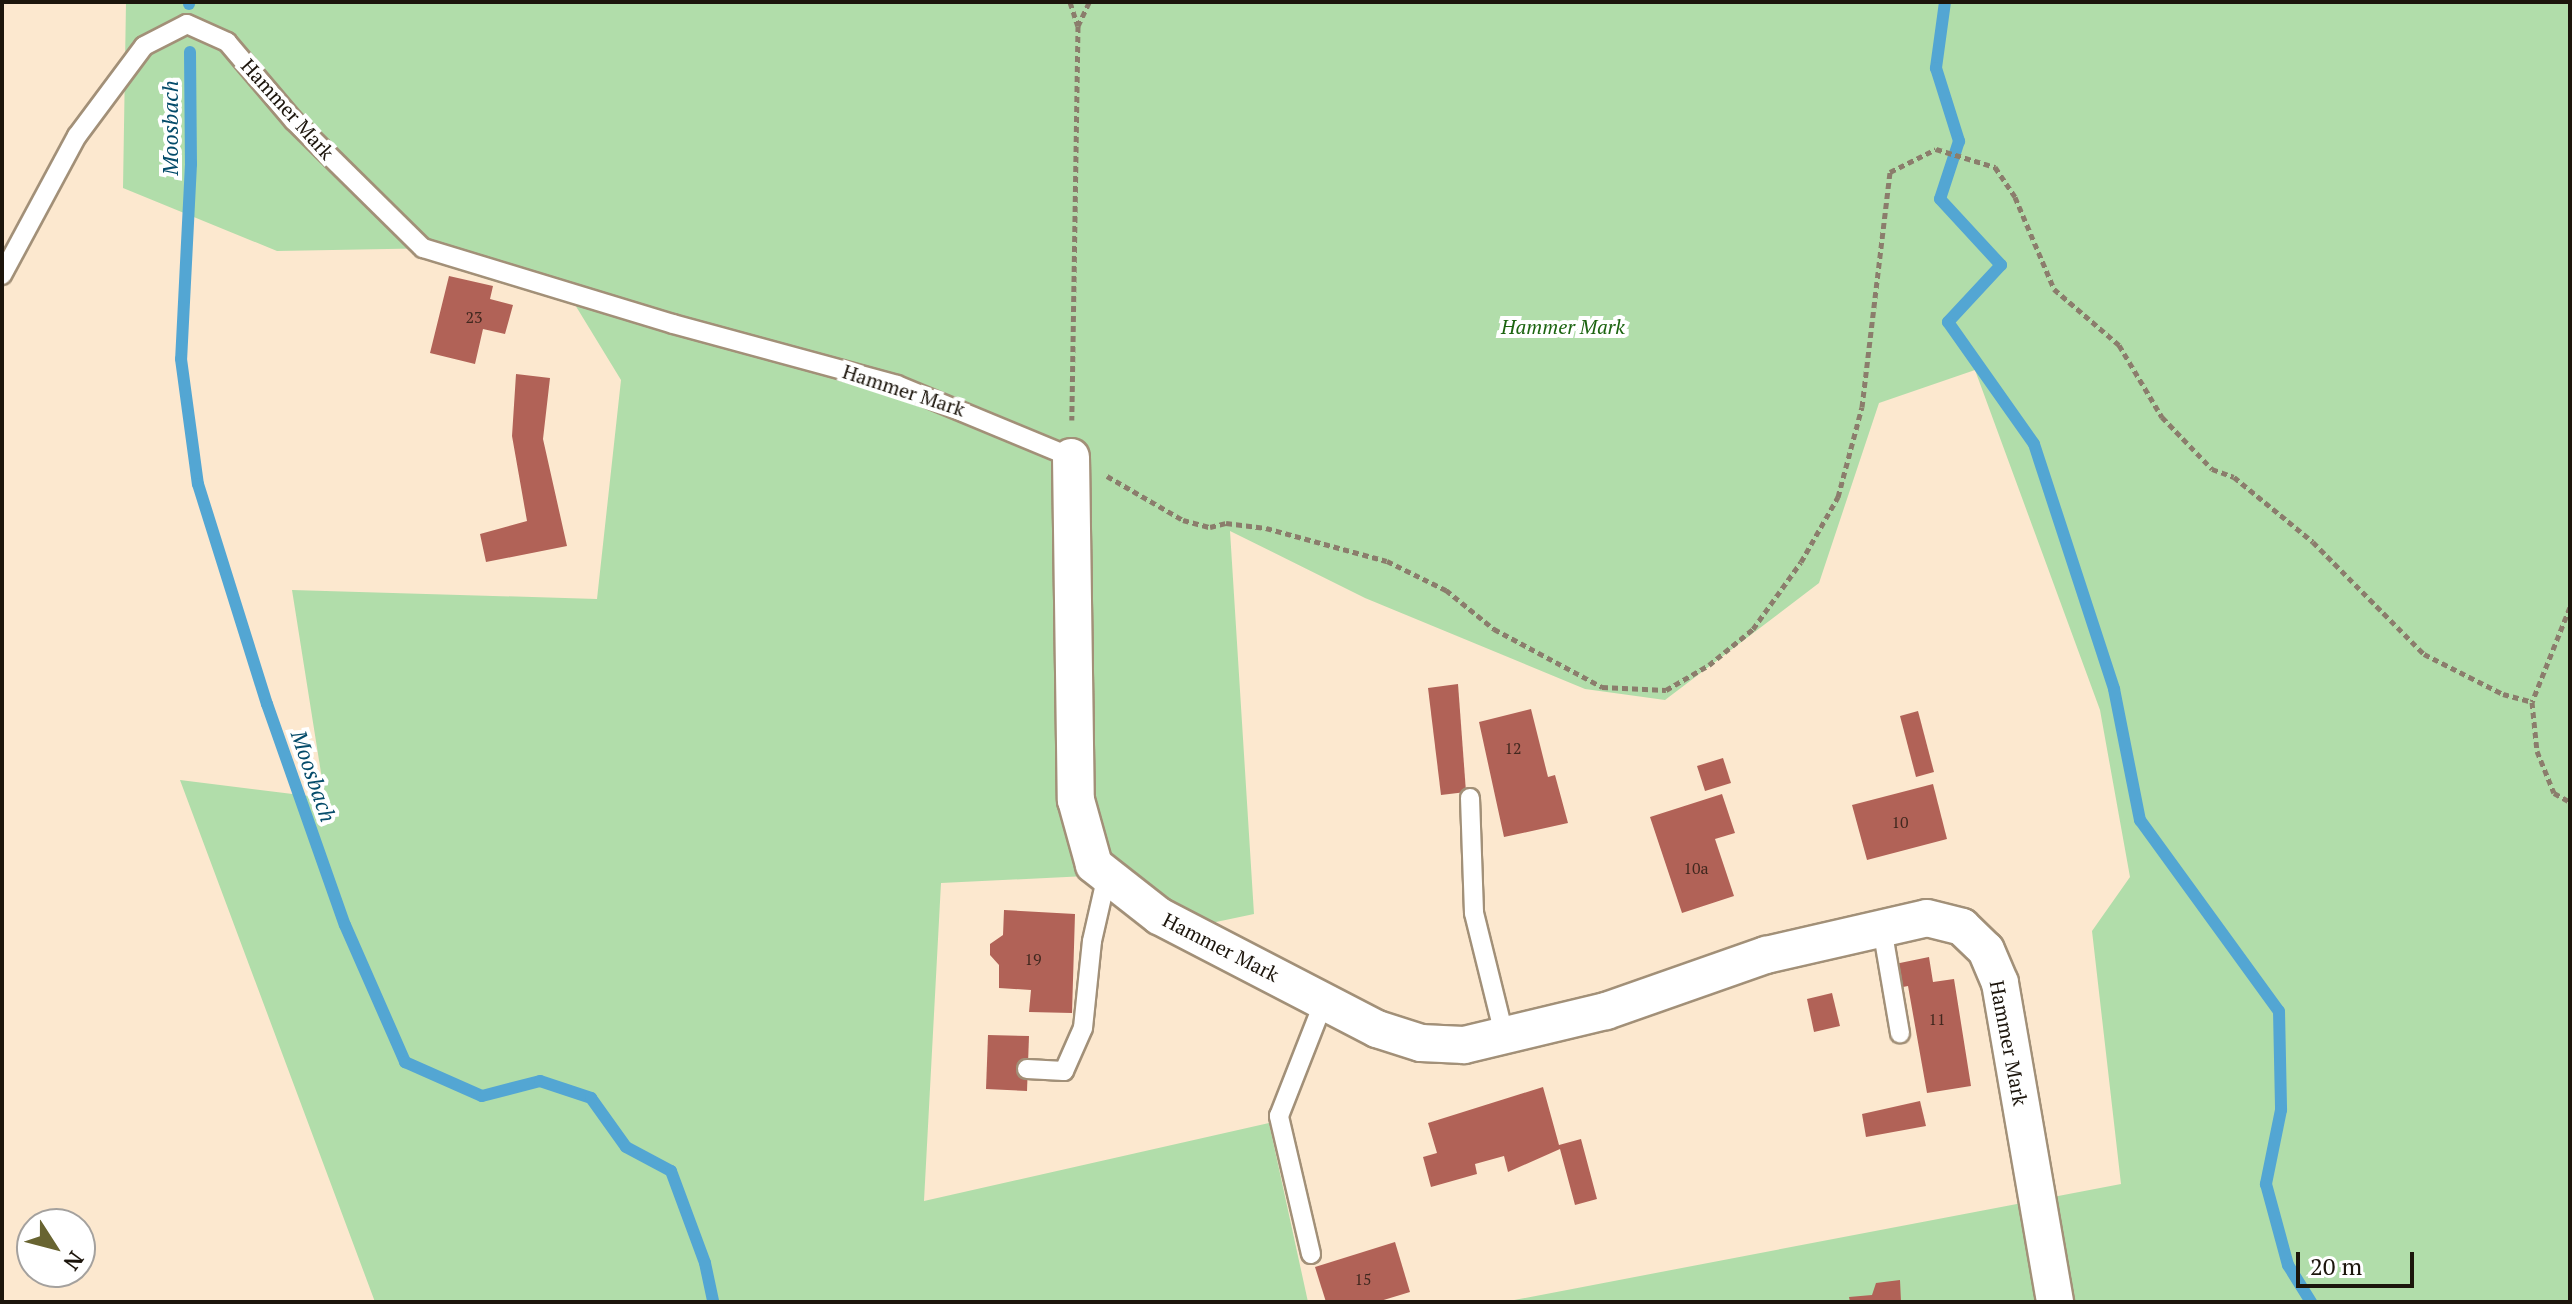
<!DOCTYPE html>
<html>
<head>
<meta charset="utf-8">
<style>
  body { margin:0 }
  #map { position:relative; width:2572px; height:1304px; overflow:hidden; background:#fce8cf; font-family:"PT Serif",serif }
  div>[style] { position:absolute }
  .green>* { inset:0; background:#b1ddaa }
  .stream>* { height:12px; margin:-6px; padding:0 6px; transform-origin:6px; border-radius:6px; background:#53a6d3 }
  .building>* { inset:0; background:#b16257 }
  .path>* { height:5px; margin-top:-2.5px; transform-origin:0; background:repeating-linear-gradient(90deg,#8b7d6c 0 6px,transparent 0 10px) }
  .roads { filter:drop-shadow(2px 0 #a29078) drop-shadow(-2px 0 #a29078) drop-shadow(0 2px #a29078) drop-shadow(0 -2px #a29078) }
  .service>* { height:18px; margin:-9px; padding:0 9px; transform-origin:9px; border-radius:9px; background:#fff }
  .minor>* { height:36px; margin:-18px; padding:0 18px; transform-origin:18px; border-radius:18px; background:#fff }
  span { translate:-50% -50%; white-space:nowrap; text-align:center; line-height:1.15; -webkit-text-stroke:8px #fff; paint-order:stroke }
  .number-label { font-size:16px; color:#41281f }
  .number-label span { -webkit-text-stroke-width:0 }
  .street-label { font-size:20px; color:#1c150c }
  .park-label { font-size:20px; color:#1c6410; font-style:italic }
  .water-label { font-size:22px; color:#044b6a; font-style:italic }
  .frame { position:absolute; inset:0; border:4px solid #1c150c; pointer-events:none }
  .north { position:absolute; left:16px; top:1208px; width:80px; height:80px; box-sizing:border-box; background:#fff; border:2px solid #a4a19e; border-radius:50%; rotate:126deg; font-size:22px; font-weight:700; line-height:32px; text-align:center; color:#1c150c }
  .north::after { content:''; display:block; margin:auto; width:28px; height:36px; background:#686431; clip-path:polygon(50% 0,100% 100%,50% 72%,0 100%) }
  .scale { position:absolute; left:2296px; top:1252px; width:118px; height:36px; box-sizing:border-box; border:4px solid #1c150c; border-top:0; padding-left:10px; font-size:24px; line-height:28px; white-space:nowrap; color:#1c150c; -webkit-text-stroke:6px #fff; paint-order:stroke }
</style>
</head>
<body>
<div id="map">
  <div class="green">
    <i style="clip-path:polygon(126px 2px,2570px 2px,2570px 1302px,1504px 1302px,2121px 1184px,2092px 931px,2130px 877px,2100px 710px,1975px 370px,1879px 403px,1819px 583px,1665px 700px,1585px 689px,1365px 598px,1230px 531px,1254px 914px,1197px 926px,1107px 875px,941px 883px,924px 1201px,1269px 1123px,1308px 1302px,375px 1302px,180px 780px,325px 798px,292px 590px,597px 599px,621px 380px,566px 290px,443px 248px,277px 251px,123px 188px)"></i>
  </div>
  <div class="stream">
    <i style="left:189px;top:2px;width:2px;rotate:90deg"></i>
    <i style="left:1945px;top:2px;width:67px;rotate:97.8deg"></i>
    <i style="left:1936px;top:68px;width:77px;rotate:72.5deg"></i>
    <i style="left:1959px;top:141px;width:61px;rotate:108.1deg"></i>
    <i style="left:1940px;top:199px;width:90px;rotate:47.3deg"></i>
    <i style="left:2001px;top:265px;width:78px;rotate:132.9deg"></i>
    <i style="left:1948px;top:322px;width:149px;rotate:54.8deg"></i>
    <i style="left:2034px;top:444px;width:258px;rotate:71.9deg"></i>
    <i style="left:2114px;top:689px;width:134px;rotate:78.8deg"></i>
    <i style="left:2140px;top:820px;width:236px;rotate:54deg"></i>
    <i style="left:2279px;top:1011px;width:99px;rotate:88.8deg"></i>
    <i style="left:2281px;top:1110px;width:76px;rotate:101.5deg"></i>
    <i style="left:2266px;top:1184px;width:84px;rotate:74.8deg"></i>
    <i style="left:2288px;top:1265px;width:44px;rotate:58.1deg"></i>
    <i style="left:190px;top:52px;width:112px;rotate:89.5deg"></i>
    <i style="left:191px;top:164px;width:195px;rotate:92.9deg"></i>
    <i style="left:181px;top:359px;width:126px;rotate:82.3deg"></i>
    <i style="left:198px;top:484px;width:231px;rotate:72.6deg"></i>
    <i style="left:267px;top:704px;width:234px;rotate:70.6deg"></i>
    <i style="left:345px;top:925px;width:150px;rotate:66.3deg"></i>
    <i style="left:405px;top:1062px;width:84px;rotate:23.8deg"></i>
    <i style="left:482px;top:1096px;width:60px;rotate:-14.5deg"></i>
    <i style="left:540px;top:1081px;width:54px;rotate:18.4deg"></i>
    <i style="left:591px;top:1098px;width:60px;rotate:54.5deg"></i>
    <i style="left:626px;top:1147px;width:51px;rotate:28.1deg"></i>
    <i style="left:671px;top:1171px;width:98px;rotate:69.7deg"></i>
    <i style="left:705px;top:1263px;width:40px;rotate:78deg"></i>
  </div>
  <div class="building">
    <i style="clip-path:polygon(449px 276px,493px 286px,490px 299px,513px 305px,505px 334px,483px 329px,475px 364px,430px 353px)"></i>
    <i style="clip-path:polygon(516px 374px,550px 378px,543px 439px,567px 546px,486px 562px,480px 534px,527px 521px,512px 436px)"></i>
    <i style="clip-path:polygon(1458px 684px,1466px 792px,1441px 795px,1428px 688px)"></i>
    <i style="clip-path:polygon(1531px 709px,1548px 777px,1555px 775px,1568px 823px,1504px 837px,1479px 722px)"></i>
    <i style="clip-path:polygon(1918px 711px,1934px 772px,1916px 777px,1900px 716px)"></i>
    <i style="clip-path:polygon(1723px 758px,1731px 783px,1705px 791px,1697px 766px)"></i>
    <i style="clip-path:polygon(1933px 784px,1947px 839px,1867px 860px,1852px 805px)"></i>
    <i style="clip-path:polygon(1722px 794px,1735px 833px,1715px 839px,1734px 896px,1682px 913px,1650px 817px)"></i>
    <i style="clip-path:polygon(1004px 910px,1075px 914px,1072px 1013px,1029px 1012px,1031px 990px,999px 988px,999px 965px,990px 955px,990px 944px,1003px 935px)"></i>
    <i style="clip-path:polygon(1929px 957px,1933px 982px,1954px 979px,1971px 1086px,1927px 1093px,1908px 986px,1898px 988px,1895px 964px)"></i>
    <i style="clip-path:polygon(1832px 993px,1840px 1026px,1814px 1032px,1807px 999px)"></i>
    <i style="clip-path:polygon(988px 1035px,1029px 1036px,1027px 1091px,986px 1089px)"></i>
    <i style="clip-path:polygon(1543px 1087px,1559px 1145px,1581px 1139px,1597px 1199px,1575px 1205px,1560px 1149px,1508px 1172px,1504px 1156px,1475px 1164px,1477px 1174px,1431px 1187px,1423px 1157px,1437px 1153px,1428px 1123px)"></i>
    <i style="clip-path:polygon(1920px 1101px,1926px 1126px,1866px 1137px,1862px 1114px)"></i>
    <i style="clip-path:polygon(1395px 1242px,1410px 1292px,1377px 1302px,1326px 1302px,1315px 1267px)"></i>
    <i style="clip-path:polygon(1900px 1280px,1901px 1302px,1850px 1302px,1849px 1297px,1872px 1295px,1876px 1283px)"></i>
  </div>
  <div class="path">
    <i style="left:1070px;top:2px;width:25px;rotate:72deg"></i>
    <i style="left:1078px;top:26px;width:394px;rotate:90.9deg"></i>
    <i style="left:1078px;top:26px;width:26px;rotate:-65deg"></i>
    <i style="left:1107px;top:476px;width:88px;rotate:30.1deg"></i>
    <i style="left:1183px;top:520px;width:28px;rotate:15deg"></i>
    <i style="left:1210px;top:527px;width:16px;rotate:-14deg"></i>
    <i style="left:1226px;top:523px;width:40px;rotate:7.1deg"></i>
    <i style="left:1266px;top:528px;width:125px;rotate:15.3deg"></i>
    <i style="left:1387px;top:561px;width:66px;rotate:26.2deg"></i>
    <i style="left:1446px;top:590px;width:62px;rotate:39.1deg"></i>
    <i style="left:1494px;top:629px;width:123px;rotate:28.2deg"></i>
    <i style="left:1602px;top:687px;width:64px;rotate:2.7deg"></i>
    <i style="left:1666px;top:690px;width:50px;rotate:-30.2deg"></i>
    <i style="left:1709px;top:665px;width:57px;rotate:-39.3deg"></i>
    <i style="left:1753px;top:629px;width:82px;rotate:-54.4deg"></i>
    <i style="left:1801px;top:562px;width:75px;rotate:-60.4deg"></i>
    <i style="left:1838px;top:497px;width:93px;rotate:-75.1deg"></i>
    <i style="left:1862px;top:407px;width:237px;rotate:-83.2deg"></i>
    <i style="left:1890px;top:172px;width:51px;rotate:-26.6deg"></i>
    <i style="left:1936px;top:149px;width:62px;rotate:17deg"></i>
    <i style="left:1995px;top:167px;width:36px;rotate:56deg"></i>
    <i style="left:2015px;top:197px;width:100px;rotate:67deg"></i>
    <i style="left:2054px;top:289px;width:86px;rotate:40.7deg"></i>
    <i style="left:2119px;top:345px;width:84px;rotate:59.2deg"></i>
    <i style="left:2162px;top:417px;width:72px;rotate:46.1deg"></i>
    <i style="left:2212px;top:469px;width:23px;rotate:20deg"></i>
    <i style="left:2234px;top:477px;width:102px;rotate:39.4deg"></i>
    <i style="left:2313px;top:542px;width:158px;rotate:45.3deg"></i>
    <i style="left:2424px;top:654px;width:89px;rotate:26.9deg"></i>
    <i style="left:2503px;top:694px;width:30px;rotate:15deg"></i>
    <i style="left:2570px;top:607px;width:102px;rotate:111.8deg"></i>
    <i style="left:2532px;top:702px;width:49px;rotate:84.2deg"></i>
    <i style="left:2537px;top:751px;width:45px;rotate:68deg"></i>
    <i style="left:2554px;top:793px;width:18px;rotate:29deg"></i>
  </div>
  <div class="roads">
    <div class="service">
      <i style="left:2px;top:275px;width:158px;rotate:-61.7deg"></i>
      <i style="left:77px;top:136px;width:112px;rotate:-53.3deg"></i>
      <i style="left:144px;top:46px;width:48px;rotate:-27.1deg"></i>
      <i style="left:187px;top:24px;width:44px;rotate:24.2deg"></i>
      <i style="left:227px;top:42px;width:104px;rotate:49.7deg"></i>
      <i style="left:294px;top:121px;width:181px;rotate:44.6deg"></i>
      <i style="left:423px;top:248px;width:261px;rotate:16.9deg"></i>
      <i style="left:673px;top:324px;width:232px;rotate:15.2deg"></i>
      <i style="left:897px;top:385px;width:188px;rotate:22.5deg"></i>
      <i style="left:1470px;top:798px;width:115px;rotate:88deg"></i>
      <i style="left:1474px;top:913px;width:125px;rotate:76.1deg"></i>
      <i style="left:1882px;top:928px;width:107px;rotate:80.3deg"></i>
      <i style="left:1027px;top:1069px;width:37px;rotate:3deg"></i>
      <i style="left:1064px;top:1071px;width:47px;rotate:-66.2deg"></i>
      <i style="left:1083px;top:1028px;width:87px;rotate:-84.1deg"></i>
      <i style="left:1092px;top:941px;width:68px;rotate:-77.2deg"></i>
      <i style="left:1311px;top:1254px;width:142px;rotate:-103.1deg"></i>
      <i style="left:1279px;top:1116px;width:123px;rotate:-68.6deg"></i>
    </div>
    <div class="minor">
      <i style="left:1071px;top:457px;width:343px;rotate:89.2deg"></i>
      <i style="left:1076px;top:800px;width:67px;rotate:74.5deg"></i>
      <i style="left:1094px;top:865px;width:83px;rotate:38.1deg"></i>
      <i style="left:1159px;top:916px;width:246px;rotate:27.4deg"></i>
      <i style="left:1377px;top:1029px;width:46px;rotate:17.7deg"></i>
      <i style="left:1421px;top:1043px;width:43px;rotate:2.7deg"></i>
      <i style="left:1464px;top:1045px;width:146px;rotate:-13.5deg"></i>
      <i style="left:1606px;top:1011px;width:170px;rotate:-19.3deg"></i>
      <i style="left:1766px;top:955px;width:165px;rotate:-12.9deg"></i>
      <i style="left:1927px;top:918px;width:36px;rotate:14deg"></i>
      <i style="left:1962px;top:927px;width:33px;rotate:44deg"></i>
      <i style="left:1986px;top:950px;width:36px;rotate:67deg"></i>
      <i style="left:2000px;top:983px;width:324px;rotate:80.2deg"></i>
    </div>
  </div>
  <div class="number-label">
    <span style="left:474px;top:317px">23</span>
    <span style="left:1513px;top:748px">12</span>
    <span style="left:1900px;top:822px">10</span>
    <span style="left:1696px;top:868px">10a</span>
    <span style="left:1033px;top:959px">19</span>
    <span style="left:1937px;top:1019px">11</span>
    <span style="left:1363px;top:1279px">15</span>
  </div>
  <div class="street-label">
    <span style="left:288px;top:109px;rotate:48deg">Hammer Mark</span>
    <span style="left:904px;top:390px;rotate:18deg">Hammer Mark</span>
    <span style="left:1221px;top:947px;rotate:27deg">Hammer Mark</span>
    <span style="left:2009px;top:1043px;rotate:79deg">Hammer Mark</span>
  </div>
  <div class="park-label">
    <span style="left:1563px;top:326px">Hammer Mark</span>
  </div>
  <div class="water-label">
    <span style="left:170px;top:128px;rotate:-90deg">Moosbach</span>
    <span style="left:314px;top:776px;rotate:71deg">Moosbach</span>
  </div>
  <div class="frame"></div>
  <div class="north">N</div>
  <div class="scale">20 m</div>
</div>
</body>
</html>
